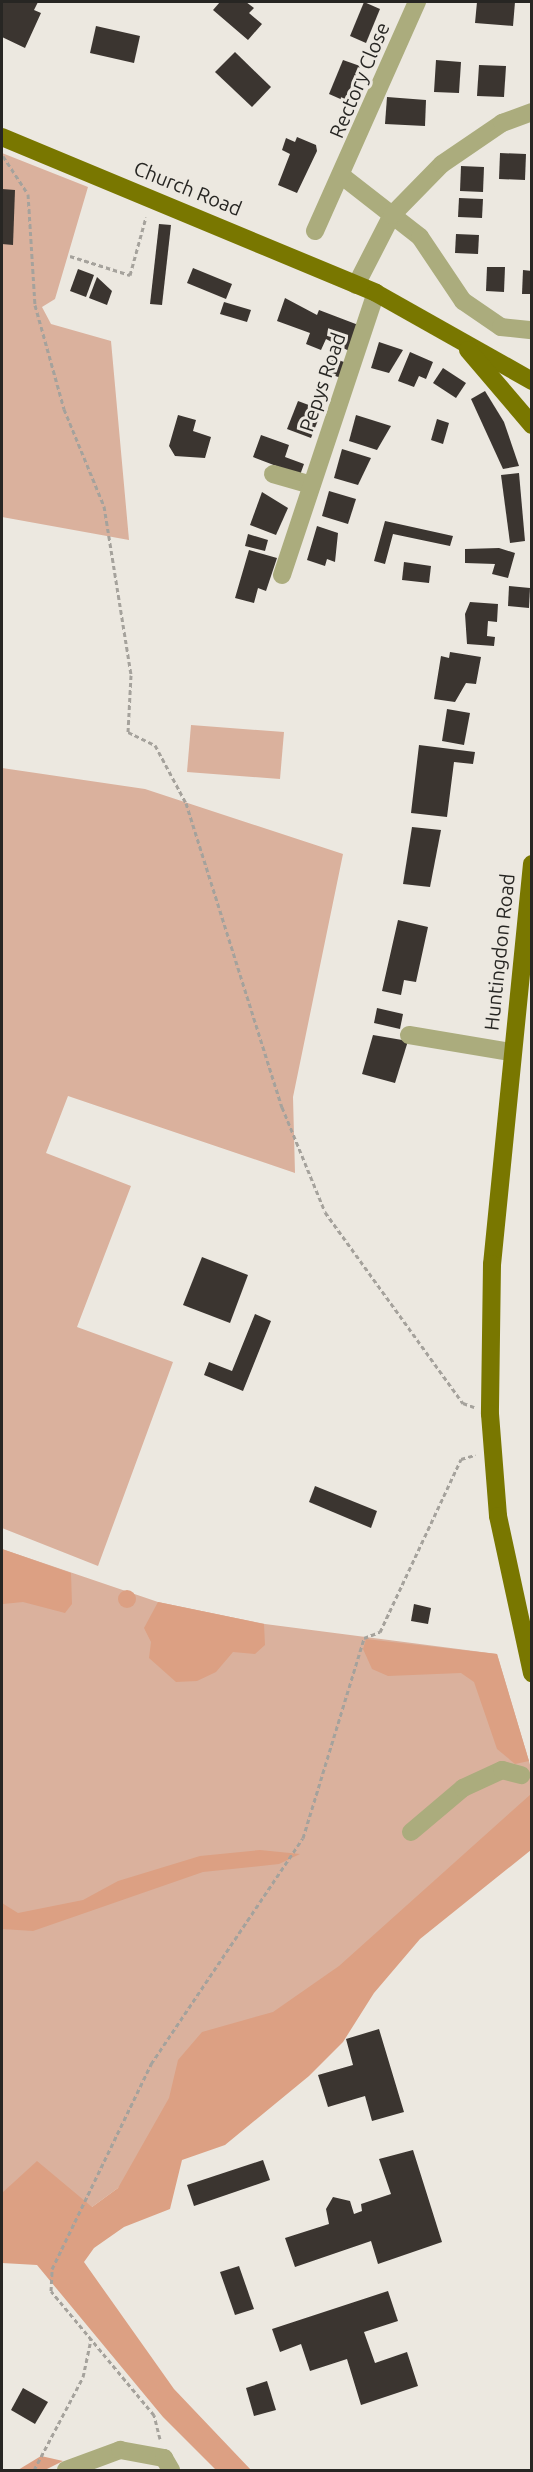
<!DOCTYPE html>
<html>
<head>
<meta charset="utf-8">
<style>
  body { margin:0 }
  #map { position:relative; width:533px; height:2472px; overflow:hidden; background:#ece8e0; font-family:Ubuntu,sans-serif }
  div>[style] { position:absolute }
  .green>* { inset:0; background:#dab19d }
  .forest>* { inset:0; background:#dca083 }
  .round { border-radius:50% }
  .building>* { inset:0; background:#3b3530 }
  .path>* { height:3px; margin-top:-1.5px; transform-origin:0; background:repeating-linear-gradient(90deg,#a5a29c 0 4.5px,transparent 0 7.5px) }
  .minor>* { height:18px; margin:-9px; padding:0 9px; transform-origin:9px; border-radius:9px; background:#abac7d }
  .major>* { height:18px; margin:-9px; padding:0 9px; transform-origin:9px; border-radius:9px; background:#797700 }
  span { translate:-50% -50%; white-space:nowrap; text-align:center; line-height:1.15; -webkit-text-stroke:6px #ece8e0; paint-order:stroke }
  .street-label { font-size:20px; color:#272623 }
  .frame { position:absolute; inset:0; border:3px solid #272623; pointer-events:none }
</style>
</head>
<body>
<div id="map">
  <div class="green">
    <i style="clip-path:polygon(2px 153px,88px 187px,55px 299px,42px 307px,51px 324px,111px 341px,129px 540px,2px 517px)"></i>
    <i style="clip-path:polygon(191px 725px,284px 732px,280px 779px,187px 772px)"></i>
    <i style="clip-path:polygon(2px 768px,145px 789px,343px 854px,293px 1097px,295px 1173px,68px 1096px,46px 1153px,131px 1186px,77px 1327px,173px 1362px,98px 1566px,2px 1528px)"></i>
    <i style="clip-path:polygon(2px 1549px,158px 1602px,265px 1624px,497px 1654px,531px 1768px,531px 1828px,118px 2188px,92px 2207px,2px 2214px)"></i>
  </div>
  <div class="forest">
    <i style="clip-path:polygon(2px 1549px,71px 1573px,72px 1604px,65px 1613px,23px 1602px,3px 1604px)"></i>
    <i class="round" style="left:118px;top:1590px;width:18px;height:18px"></i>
    <i style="clip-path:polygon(158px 1602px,264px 1624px,265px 1645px,255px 1654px,233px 1652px,216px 1672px,197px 1681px,176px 1682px,149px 1658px,151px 1642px,144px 1628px)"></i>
    <i style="clip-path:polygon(366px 1639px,497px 1654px,529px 1761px,515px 1764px,497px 1749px,474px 1682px,461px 1673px,388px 1676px,372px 1669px,363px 1649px)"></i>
    <i style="clip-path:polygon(531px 1794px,531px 1850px,420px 1939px,374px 1993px,343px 2042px,309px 2076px,225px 2145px,182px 2160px,170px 2209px,124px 2227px,94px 2248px,84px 2262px,174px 2389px,251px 2470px,216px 2470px,163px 2417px,37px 2265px,2px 2263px,2px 2193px,37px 2161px,92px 2207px,118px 2188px,169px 2098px,178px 2060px,202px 2032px,273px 2012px,339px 1966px)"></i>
    <i style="clip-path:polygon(260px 1850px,300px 1854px,279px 1864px,203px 1872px,33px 1931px,2px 1929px,2px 1903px,18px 1913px,83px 1900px,118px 1881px,200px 1856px)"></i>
    <i style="clip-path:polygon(41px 2456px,63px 2461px,45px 2470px,18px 2470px)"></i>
  </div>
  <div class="building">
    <i style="clip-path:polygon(2px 2px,38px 2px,34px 10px,41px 13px,25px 48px,2px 37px)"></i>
    <i style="clip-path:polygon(220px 2px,246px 2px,254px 8px,249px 13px,262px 24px,248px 40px,213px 10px)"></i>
    <i style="clip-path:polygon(364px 2px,380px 9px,366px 43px,350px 36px)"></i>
    <i style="clip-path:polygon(477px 2px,515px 2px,513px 26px,475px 23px)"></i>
    <i style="clip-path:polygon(96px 26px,140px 36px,134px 63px,90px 53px)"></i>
    <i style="clip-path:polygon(235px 52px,271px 87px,252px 107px,215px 72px)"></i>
    <i style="clip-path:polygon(343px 60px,360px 66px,345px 101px,329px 94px)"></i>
    <i style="clip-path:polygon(436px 60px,461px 62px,459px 93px,434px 92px)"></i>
    <i style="clip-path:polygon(479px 65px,506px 66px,504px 97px,477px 96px)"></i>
    <i style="clip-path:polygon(387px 97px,426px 100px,425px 126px,385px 124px)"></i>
    <i style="clip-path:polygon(297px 137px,316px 145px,317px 151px,297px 193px,278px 185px,290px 154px,282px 150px,286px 138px,295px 142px)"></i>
    <i style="clip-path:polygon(500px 153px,526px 154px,525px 180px,499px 179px)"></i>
    <i style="clip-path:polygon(461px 166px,484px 167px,483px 192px,460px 191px)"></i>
    <i style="clip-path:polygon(2px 189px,15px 190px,13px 245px,2px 244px)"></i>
    <i style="clip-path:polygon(459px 198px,483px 199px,482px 218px,458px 217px)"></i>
    <i style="clip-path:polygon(159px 224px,171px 225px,162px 305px,150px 304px)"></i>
    <i style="clip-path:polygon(456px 234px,479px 235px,478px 254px,455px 253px)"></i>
    <i style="clip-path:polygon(487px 267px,505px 267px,504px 292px,486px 291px)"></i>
    <i style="clip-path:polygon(193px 268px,232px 284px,226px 299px,187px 283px)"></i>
    <i style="clip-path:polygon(78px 269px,94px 275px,86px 297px,70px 291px)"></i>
    <i style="clip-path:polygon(523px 270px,532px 271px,532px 294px,522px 294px)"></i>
    <i style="clip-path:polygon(97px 277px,112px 291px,107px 305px,89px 298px)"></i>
    <i style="clip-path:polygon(285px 298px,317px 315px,319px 310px,361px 326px,351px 352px,326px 339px,321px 350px,306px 344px,310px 333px,277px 321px)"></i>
    <i style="clip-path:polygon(224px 302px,251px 310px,247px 322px,220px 314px)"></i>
    <i style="clip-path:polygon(379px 342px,403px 350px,389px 373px,371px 368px)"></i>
    <i style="clip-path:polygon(410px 352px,433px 362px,426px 379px,419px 376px,414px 387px,398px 381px)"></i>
    <i style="clip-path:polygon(332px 358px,347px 363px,341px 378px,327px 373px)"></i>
    <i style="clip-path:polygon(443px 368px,466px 383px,456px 398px,433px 383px)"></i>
    <i style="clip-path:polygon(485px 391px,504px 422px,519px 466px,503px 469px,471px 399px)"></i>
    <i style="clip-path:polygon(298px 401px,322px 410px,311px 438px,287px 429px)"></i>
    <i style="clip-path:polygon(178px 415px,196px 420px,193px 431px,211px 437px,205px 458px,175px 456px,169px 446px)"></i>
    <i style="clip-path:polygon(356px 415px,391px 426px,377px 450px,349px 441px)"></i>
    <i style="clip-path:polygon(437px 419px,449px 423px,443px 444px,431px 440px)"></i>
    <i style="clip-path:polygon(261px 435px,289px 445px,285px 457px,304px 464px,300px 475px,253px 457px)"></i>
    <i style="clip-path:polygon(342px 449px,371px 458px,358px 485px,334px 478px)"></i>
    <i style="clip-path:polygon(519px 473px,525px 541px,510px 543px,501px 475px)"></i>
    <i style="clip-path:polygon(329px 491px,356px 499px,348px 524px,322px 516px)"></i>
    <i style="clip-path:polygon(262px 492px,288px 508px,276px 535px,250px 525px)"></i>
    <i style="clip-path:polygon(385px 521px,453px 536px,450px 546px,393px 534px,385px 564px,374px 561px)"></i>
    <i style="clip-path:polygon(317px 526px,338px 533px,335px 562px,327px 559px,325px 566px,307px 560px)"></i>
    <i style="clip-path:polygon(248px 534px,268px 540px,265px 551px,245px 546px)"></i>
    <i style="clip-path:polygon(499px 548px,515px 553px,508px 578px,492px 574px,495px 564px,465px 563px,465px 549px)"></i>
    <i style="clip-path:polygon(249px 550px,277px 558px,266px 591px,258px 588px,254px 603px,235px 598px)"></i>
    <i style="clip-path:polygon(404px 562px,431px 566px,429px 583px,402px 580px)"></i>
    <i style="clip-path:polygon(509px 586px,530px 588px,529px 608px,508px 606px)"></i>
    <i style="clip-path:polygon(470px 602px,498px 604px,497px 622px,488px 621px,487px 636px,495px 637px,494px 646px,467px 644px,465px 614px)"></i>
    <i style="clip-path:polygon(450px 652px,481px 657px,476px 684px,466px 683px,455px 702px,434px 699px,441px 656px,449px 658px)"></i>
    <i style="clip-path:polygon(447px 709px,470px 713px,464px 745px,442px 741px)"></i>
    <i style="clip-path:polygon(419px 745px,475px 752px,473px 764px,454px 762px,447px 817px,411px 813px)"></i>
    <i style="clip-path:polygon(412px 827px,441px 830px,430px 887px,403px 884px)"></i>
    <i style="clip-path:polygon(398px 920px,428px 927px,416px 982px,404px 980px,401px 995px,382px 991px)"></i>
    <i style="clip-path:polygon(377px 1008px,403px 1014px,400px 1029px,374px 1023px)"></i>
    <i style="clip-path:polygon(373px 1035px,408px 1041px,395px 1083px,362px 1074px)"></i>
    <i style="clip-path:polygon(202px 1257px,248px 1275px,230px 1323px,183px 1305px)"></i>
    <i style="clip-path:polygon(255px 1314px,271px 1321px,243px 1391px,204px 1375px,209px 1362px,232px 1371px)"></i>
    <i style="clip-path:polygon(315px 1486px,377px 1511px,371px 1528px,309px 1502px)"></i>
    <i style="clip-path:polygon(414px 1604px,431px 1608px,428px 1624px,411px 1621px)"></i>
    <i style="clip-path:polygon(379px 2029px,404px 2112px,372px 2121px,365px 2096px,328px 2107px,318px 2075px,353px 2065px,346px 2039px)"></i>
    <i style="clip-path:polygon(413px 2150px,442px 2242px,378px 2264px,371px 2241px,295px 2267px,285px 2238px,329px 2224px,326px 2209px,333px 2197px,350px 2201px,354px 2214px,362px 2211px,361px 2204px,391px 2194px,379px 2159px)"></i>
    <i style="clip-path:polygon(263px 2160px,270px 2180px,194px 2206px,187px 2185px)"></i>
    <i style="clip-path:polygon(239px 2266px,254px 2309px,235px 2315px,220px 2272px)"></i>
    <i style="clip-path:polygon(388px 2291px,398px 2321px,364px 2332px,375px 2363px,407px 2352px,418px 2386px,361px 2405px,347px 2359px,310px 2371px,301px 2344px,280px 2352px,272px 2329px)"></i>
    <i style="clip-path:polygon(267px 2381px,276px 2410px,254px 2416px,246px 2388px)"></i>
    <i style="clip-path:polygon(23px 2388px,48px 2402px,35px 2424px,11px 2410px)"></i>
  </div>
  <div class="path">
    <i style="left:3px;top:156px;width:45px;rotate:56.7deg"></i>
    <i style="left:28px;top:194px;width:111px;rotate:86.4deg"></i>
    <i style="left:35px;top:305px;width:108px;rotate:74.4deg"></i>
    <i style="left:64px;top:409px;width:105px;rotate:67.6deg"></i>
    <i style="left:104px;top:506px;width:171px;rotate:80.9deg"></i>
    <i style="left:131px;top:675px;width:57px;rotate:93deg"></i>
    <i style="left:128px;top:732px;width:30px;rotate:26deg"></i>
    <i style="left:155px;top:745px;width:66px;rotate:61.9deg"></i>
    <i style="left:186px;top:803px;width:319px;rotate:72.5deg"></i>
    <i style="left:282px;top:1107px;width:113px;rotate:67.7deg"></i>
    <i style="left:325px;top:1212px;width:236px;rotate:54.2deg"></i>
    <i style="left:463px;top:1403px;width:12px;rotate:20deg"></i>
    <i style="left:70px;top:256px;width:63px;rotate:17.6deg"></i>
    <i style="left:130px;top:275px;width:60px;rotate:-74.6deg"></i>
    <i style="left:160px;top:2439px;width:25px;rotate:-104deg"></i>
    <i style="left:154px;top:2415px;width:161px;rotate:-129.7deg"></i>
    <i style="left:51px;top:2291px;width:22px;rotate:-87deg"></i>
    <i style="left:52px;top:2269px;width:228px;rotate:-64.2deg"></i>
    <i style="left:151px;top:2064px;width:272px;rotate:-56.1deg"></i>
    <i style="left:303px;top:1838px;width:209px;rotate:-73deg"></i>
    <i style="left:364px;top:1638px;width:17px;rotate:-21deg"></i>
    <i style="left:380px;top:1632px;width:191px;rotate:-64.9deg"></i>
    <i style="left:461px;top:1459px;width:15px;rotate:-16deg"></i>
    <i style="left:34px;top:2470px;width:105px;rotate:-62.2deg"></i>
    <i style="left:83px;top:2377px;width:39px;rotate:-78deg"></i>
  </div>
  <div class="minor">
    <i style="left:342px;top:176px;width:99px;rotate:38deg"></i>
    <i style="left:420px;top:237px;width:77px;rotate:56.1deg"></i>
    <i style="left:463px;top:301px;width:46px;rotate:34.4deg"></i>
    <i style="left:501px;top:327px;width:31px;rotate:6deg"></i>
    <i style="left:315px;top:231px;width:251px;rotate:-66deg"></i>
    <i style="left:356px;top:285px;width:79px;rotate:-62.8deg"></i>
    <i style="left:392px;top:215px;width:71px;rotate:-45.6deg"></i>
    <i style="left:442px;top:164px;width:73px;rotate:-34.3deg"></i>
    <i style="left:502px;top:123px;width:32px;rotate:-20deg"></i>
    <i style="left:273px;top:474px;width:40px;rotate:16deg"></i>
    <i style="left:282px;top:575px;width:297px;rotate:-71.6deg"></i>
    <i style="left:409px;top:1035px;width:103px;rotate:9.5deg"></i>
    <i style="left:411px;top:1832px;width:68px;rotate:-40.2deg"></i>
    <i style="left:463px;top:1788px;width:43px;rotate:-24.8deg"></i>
    <i style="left:502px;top:1770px;width:20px;rotate:15deg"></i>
    <i style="left:66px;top:2470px;width:58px;rotate:-20.3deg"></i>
    <i style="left:120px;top:2450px;width:45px;rotate:10.3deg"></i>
    <i style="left:164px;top:2458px;width:14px;rotate:60deg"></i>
  </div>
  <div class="major">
    <i style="left:2px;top:137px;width:405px;rotate:22.6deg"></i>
    <i style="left:376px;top:293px;width:179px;rotate:29.4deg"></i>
    <i style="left:468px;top:350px;width:99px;rotate:49.5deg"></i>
    <i style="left:532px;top:864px;width:402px;rotate:95.7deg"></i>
    <i style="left:492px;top:1264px;width:150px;rotate:90.8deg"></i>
    <i style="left:490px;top:1414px;width:102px;rotate:85.5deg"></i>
    <i style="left:498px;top:1516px;width:161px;rotate:77.8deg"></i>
  </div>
  <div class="street-label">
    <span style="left:359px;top:80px;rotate:-67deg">Rectory Close</span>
    <span style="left:188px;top:188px;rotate:22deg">Church Road</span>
    <span style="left:322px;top:382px;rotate:-71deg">Pepys Road</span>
    <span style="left:499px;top:952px;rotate:-84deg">Huntingdon Road</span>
  </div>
  <div class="frame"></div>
</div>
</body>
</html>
